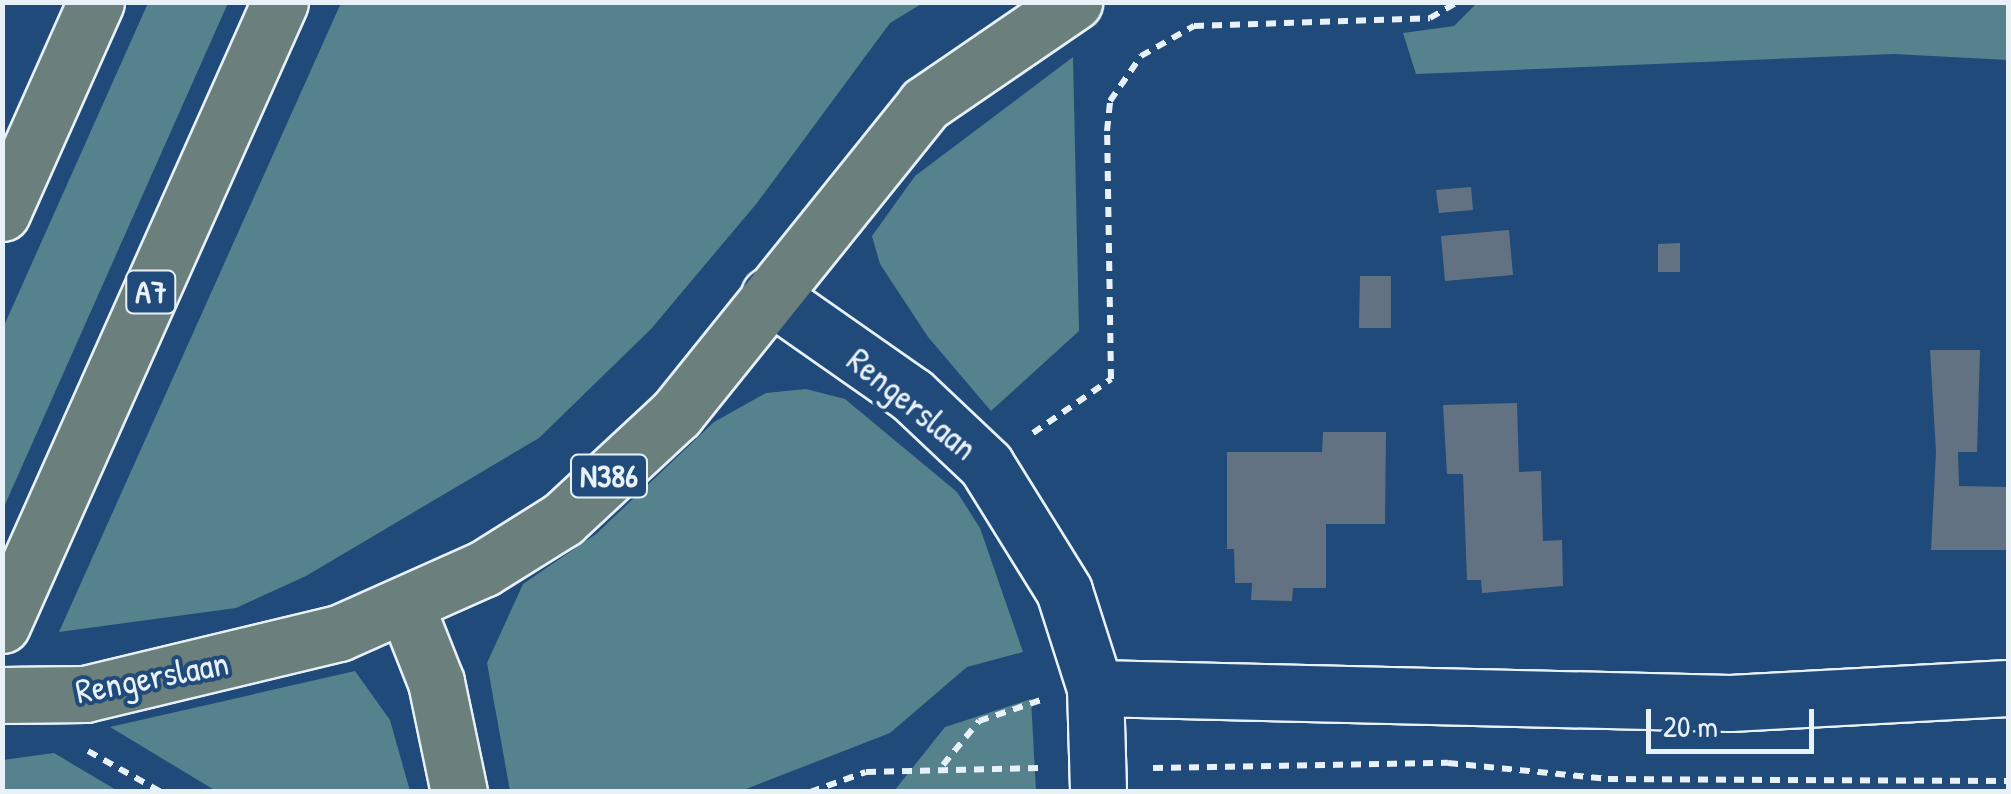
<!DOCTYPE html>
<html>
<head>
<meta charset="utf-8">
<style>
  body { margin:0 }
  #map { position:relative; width:2011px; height:794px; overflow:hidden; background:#1f4a7a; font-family:"Patrick Hand",sans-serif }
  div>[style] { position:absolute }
  .green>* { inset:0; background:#55828c }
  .building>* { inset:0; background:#637282 }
  .path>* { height:6px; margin-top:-3px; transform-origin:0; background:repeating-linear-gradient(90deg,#e8f1f8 0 10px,transparent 0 18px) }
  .roads { filter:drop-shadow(2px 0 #e8f1f8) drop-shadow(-2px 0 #e8f1f8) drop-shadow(0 2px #e8f1f8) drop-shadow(0 -2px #e8f1f8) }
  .street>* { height:55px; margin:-27.5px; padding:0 27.5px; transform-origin:27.5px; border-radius:27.5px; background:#1f4a7a }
  .primary>* { height:55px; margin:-27.5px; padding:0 27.5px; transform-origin:27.5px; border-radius:27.5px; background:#6b7f7c }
  .highway>* { height:55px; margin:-27.5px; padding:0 27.5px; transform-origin:27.5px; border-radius:27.5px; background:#6b7f7c }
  span { translate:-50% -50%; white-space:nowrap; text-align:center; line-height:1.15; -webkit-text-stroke:8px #1f4a7a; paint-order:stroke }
  .shield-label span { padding:2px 8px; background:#1f4a7a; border:2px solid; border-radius:8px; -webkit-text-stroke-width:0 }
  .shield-label { font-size:32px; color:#e8f1f8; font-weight:700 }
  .street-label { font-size:35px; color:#e8f1f8 }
  .frame { position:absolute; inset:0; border:5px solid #e8f1f8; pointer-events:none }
  .scale { position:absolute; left:1646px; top:709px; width:168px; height:45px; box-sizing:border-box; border:5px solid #e8f1f8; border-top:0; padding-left:12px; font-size:30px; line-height:35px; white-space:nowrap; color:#e8f1f8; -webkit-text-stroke:8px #1f4a7a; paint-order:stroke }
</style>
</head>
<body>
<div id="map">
  <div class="green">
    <i style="clip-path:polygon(148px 3px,228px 3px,3px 509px,3px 328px)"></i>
    <i style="clip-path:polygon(341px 3px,923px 3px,890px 23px,757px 203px,651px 329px,539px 438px,306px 576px,236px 608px,59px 632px)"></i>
    <i style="clip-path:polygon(1477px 3px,2008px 3px,2008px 60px,1894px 54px,1416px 74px,1403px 33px,1454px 26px)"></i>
    <i style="clip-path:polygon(1073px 57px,1079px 331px,991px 411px,928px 337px,880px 264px,872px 236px,915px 176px)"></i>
    <i style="clip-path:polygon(806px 389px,845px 399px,957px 492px,980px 528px,1023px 652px,967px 667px,890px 733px,741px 791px,510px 791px,487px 663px,523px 584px,596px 534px,714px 422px,766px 393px)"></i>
    <i style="clip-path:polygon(355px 671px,390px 720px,410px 791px,216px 791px,110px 727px)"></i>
    <i style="clip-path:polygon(1031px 699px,1036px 791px,894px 791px,945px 727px)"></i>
    <i style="clip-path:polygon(54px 753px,118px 791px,3px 791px,3px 760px)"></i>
  </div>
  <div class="building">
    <i style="clip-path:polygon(1471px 187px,1473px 210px,1439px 213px,1436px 190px)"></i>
    <i style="clip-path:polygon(1509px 230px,1513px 275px,1445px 281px,1441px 236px)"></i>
    <i style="clip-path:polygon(1680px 243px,1680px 272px,1658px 272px,1658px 244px)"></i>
    <i style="clip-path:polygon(1360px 276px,1391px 276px,1391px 328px,1359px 328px)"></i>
    <i style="clip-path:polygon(1930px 350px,1980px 350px,1977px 452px,1958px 452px,1959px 486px,2008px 487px,2008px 550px,1931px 550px,1936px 452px)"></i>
    <i style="clip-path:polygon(1517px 403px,1519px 472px,1541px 471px,1543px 541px,1562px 540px,1563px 586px,1482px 593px,1481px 580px,1467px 580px,1463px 474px,1447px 474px,1443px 405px)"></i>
    <i style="clip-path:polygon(1323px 432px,1386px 432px,1385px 524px,1326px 524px,1326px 588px,1293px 588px,1292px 601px,1251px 600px,1252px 583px,1235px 583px,1234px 549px,1227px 549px,1227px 452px,1322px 452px)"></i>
  </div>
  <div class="path">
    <i style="left:1033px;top:433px;width:95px;rotate:-34.7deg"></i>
    <i style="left:1111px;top:379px;width:248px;rotate:-90.9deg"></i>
    <i style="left:1107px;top:131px;width:30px;rotate:-84deg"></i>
    <i style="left:1110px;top:101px;width:55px;rotate:-55.4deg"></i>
    <i style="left:1141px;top:56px;width:61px;rotate:-29.5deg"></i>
    <i style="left:1194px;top:26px;width:236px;rotate:-1.9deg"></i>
    <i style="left:1430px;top:18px;width:32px;rotate:-30deg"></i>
    <i style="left:88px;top:751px;width:84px;rotate:29.3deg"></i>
    <i style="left:943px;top:765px;width:57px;rotate:-50.7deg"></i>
    <i style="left:979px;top:721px;width:65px;rotate:-18.7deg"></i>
    <i style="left:1153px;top:768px;width:295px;rotate:-1deg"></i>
    <i style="left:1448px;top:763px;width:161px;rotate:5.7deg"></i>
    <i style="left:1608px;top:779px;width:400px;rotate:0.3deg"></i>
    <i style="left:810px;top:792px;width:59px;rotate:-19.7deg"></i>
    <i style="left:866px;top:772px;width:174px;rotate:-1.3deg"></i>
  </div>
  <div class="roads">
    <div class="street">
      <i style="left:769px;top:295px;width:174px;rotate:35deg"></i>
      <i style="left:912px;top:395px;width:102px;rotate:43.4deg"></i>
      <i style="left:986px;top:465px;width:148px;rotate:58.2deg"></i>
      <i style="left:1064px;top:591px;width:102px;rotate:72.3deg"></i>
      <i style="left:1095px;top:688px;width:104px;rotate:88.3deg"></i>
      <i style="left:1095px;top:688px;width:635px;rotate:1.35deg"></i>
      <i style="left:1730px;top:703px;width:278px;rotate:-3.1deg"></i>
    </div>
    <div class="primary">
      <i style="left:2px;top:695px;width:83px;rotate:-0.7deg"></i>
      <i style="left:85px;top:694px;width:261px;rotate:-13.5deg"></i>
      <i style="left:339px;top:633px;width:158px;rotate:-24deg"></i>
      <i style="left:483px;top:569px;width:94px;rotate:-32deg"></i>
      <i style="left:563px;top:519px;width:154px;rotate:-42.9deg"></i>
      <i style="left:676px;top:414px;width:398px;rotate:-51.2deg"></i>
      <i style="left:925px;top:104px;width:181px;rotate:-34.4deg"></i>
    </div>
    <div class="highway">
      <i style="left:2px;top:213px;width:231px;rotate:-66deg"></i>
      <i style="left:406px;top:606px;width:82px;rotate:68.5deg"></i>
      <i style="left:436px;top:682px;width:112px;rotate:78.2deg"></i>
      <i style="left:2px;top:625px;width:682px;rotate:-65.95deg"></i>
    </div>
  </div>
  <div class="shield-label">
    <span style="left:151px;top:292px">A7</span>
    <span style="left:609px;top:476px">N386</span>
  </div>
  <div class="street-label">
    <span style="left:912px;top:404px;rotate:39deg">Rengerslaan</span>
    <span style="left:152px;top:677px;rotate:-11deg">Rengerslaan</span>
  </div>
  <div class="frame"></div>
  <div class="scale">20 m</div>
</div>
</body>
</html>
